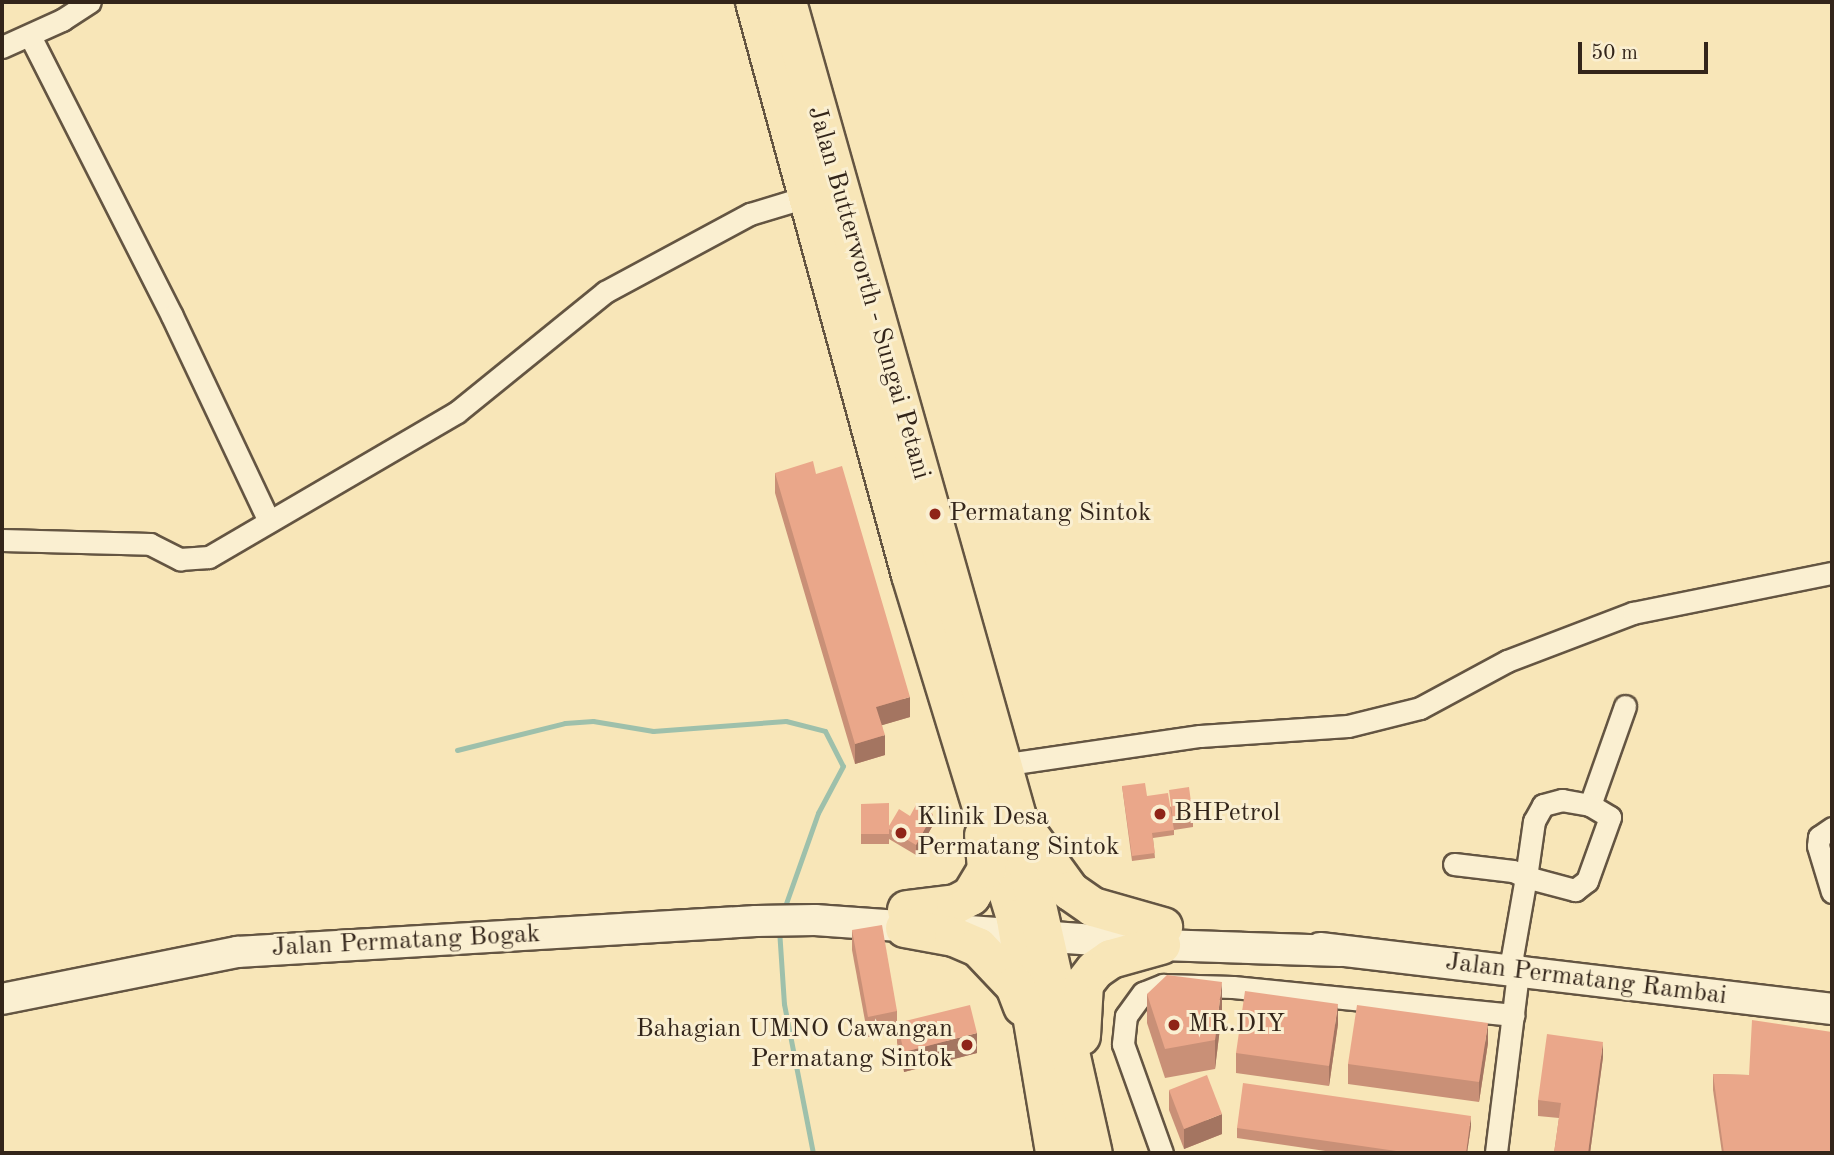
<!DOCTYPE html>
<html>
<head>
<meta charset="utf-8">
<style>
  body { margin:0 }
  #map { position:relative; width:1834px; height:1155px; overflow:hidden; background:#f8e6b8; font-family:"Old Standard TT",serif }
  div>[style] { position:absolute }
  .stream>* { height:5px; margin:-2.5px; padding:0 2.5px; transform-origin:2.5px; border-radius:2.5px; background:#9ec0ab }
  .roads { filter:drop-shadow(2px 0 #645542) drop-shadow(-2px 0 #645542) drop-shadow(0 2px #645542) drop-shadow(0 -2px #645542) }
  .street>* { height:21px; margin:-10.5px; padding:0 10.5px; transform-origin:10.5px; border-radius:10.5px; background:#faefd1 }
  .secondary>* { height:30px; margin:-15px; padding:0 15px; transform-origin:15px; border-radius:15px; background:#faefd1 }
  .highway>* { height:38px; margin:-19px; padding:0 19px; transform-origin:19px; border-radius:19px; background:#f8e6b8 }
  .wall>* { inset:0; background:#c99077 }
  .shaded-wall>* { inset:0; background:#a47561 }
  .building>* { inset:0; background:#eaa78a }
  .dots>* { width:19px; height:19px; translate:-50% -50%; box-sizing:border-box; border:4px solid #faefd1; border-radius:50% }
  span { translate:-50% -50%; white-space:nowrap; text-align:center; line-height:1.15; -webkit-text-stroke:6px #faefd1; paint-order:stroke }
  .street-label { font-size:26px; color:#33251a }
  .poi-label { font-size:26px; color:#33251a }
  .left { translate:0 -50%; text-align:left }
  .right { translate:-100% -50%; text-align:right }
  .frame { position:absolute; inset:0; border:4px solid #33251a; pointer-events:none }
  .scale { position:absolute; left:1578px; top:42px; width:130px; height:32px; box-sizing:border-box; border:4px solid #33251a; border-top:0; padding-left:9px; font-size:21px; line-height:24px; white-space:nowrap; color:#33251a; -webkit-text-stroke:5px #faefd1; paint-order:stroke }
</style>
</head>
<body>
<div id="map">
  <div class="stream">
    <i style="left:457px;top:750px;width:111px;rotate:-14deg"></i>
    <i style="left:565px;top:723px;width:28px;rotate:-4deg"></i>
    <i style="left:593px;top:721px;width:61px;rotate:9.5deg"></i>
    <i style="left:653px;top:731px;width:133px;rotate:-4.3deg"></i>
    <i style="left:786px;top:721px;width:40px;rotate:14.4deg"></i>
    <i style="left:825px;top:731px;width:39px;rotate:63deg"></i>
    <i style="left:843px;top:766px;width:53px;rotate:118deg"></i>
    <i style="left:818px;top:813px;width:105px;rotate:109.5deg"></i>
    <i style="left:779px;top:929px;width:75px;rotate:86.2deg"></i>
    <i style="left:784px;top:1004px;width:152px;rotate:79deg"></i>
  </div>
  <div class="roads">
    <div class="street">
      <i style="left:30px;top:36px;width:314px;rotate:63.1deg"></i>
      <i style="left:172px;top:316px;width:227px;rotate:64.7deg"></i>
      <i style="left:2px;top:47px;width:66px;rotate:-24.2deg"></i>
      <i style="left:62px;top:20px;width:33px;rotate:-33deg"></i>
      <i style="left:2px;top:540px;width:148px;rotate:1.5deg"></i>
      <i style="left:150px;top:544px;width:34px;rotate:27deg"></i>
      <i style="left:180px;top:559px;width:29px;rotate:-4deg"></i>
      <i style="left:209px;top:557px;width:287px;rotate:-30.3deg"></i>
      <i style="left:457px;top:412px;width:191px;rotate:-39deg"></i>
      <i style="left:605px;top:292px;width:165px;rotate:-28.3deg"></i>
      <i style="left:750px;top:214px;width:59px;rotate:-16.9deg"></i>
      <i style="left:1001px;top:765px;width:201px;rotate:-8.3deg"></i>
      <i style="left:1200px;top:736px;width:148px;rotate:-3.9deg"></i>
      <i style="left:1348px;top:726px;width:74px;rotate:-14deg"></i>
      <i style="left:1420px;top:708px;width:99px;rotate:-28.4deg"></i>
      <i style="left:1507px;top:661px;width:135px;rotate:-20.9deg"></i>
      <i style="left:1633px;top:613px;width:203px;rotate:-11.4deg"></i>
      <i style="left:1590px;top:805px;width:105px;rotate:-70.5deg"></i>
      <i style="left:1832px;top:828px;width:16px;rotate:145deg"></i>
      <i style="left:1819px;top:837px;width:9px;rotate:96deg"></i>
      <i style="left:1818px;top:846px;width:48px;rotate:73.1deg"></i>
      <i style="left:1454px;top:864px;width:59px;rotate:6.8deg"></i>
      <i style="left:1513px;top:871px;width:14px;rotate:25deg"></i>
      <i style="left:1526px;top:877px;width:51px;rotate:14.9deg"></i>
      <i style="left:1575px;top:890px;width:15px;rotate:-37deg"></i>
      <i style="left:1587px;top:881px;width:68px;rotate:-70.2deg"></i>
      <i style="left:1610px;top:817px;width:23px;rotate:-149deg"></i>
      <i style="left:1590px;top:805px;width:28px;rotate:-170deg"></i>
      <i style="left:1562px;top:800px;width:20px;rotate:165deg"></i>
      <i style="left:1543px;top:805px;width:18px;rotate:119deg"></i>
      <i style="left:1534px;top:821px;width:57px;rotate:98.1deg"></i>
      <i style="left:1526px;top:877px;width:81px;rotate:99.9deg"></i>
      <i style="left:1512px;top:957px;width:17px;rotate:69deg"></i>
      <i style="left:1518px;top:973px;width:181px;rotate:97deg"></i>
      <i style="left:1162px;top:1153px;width:116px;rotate:-109.7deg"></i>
      <i style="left:1123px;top:1044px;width:28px;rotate:-84deg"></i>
      <i style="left:1126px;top:1016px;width:29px;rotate:-54deg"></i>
      <i style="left:1143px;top:993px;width:22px;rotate:-22deg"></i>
      <i style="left:1163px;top:985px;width:70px;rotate:1.6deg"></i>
      <i style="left:1233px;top:987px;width:282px;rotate:5.7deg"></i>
    </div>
    <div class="secondary">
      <i style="left:1320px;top:948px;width:516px;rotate:6.79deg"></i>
      <i style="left:2px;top:999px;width:240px;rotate:-11.3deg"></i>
      <i style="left:237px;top:952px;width:520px;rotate:-3.42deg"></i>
      <i style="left:756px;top:921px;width:59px;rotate:-1deg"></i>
      <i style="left:815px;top:920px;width:347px;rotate:4.1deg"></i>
      <i style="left:1161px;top:945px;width:179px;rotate:1.9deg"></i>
    </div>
    <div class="highway">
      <i style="left:755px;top:2px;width:594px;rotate:74.77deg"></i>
      <i style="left:911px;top:575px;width:360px;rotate:73deg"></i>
      <i style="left:1016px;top:919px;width:237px;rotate:80.5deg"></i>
      <i style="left:787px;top:2px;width:847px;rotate:74.24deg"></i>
      <i style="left:1017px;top:817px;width:344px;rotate:77.3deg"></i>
      <i style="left:1030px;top:836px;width:68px;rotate:54deg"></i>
      <i style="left:1070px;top:891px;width:28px;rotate:35deg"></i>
      <i style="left:1093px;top:907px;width:73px;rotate:15.9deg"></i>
      <i style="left:907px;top:910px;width:49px;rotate:-7deg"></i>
      <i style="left:956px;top:904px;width:17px;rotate:-28deg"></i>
      <i style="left:971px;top:896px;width:31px;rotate:-59deg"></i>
      <i style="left:987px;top:869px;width:34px;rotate:-95deg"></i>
      <i style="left:905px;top:928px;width:50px;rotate:10.4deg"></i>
      <i style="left:954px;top:937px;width:26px;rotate:23deg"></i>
      <i style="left:978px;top:947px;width:54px;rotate:46.5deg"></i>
      <i style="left:1015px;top:986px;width:22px;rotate:69deg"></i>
      <i style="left:1081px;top:1036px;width:52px;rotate:-86.7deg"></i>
      <i style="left:1084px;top:984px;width:18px;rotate:-52deg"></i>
      <i style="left:1095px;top:970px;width:19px;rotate:-35deg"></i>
      <i style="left:1111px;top:959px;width:52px;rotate:-15.6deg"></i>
    </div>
  </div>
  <div class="wall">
    <i style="clip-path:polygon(775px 473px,816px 474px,910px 717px,882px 725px,885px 755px,855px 764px,775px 493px)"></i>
    <i style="clip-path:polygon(1122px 786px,1147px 796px,1193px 817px,1193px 827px,1174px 830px,1174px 835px,1153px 838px,1155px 858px,1132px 861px)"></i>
    <i style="clip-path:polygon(861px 804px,889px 826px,910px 816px,933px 825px,916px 855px,889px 839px,889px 844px,861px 844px)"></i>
    <i style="clip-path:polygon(852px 930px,897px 1011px,897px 1031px,868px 1037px,852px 950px)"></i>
    <i style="clip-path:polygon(1147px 994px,1222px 1011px,1215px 1069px,1165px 1078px,1147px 1023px)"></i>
    <i style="clip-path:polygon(897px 1023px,977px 1053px,904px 1072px,897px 1043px)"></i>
    <i style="clip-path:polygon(1338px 1024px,1329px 1086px,1236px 1073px,1236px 1053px)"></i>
    <i style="clip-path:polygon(1488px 1043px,1479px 1102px,1348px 1084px,1348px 1064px)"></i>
    <i style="clip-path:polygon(1603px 1057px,1590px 1153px,1554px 1153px,1559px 1118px,1538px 1116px,1538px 1100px)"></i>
    <i style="clip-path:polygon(1713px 1074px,1749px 1075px,1832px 1153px,1722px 1153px,1713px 1090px)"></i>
    <i style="clip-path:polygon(1169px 1090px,1222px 1134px,1184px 1149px,1169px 1110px)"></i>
    <i style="clip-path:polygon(1471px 1126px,1467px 1153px,1339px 1153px,1237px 1138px,1237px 1128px)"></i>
  </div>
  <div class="shaded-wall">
    <i style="clip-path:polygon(910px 697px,910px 717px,876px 727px,876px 707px)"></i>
    <i style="clip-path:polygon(885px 735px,885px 755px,855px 764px,855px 744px)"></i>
    <i style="clip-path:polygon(933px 814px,933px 825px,916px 855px,916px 845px)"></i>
    <i style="clip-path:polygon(1222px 982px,1222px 1011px,1215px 1069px,1215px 1040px)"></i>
    <i style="clip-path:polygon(1338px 1004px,1338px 1024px,1329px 1086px,1329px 1066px)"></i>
    <i style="clip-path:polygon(1488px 1023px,1488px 1043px,1479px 1102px,1479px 1082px)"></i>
    <i style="clip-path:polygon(977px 1033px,977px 1053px,904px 1072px,904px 1052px)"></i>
    <i style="clip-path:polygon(1603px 1042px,1603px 1057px,1590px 1153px,1588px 1153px)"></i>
    <i style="clip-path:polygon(1222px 1114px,1222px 1134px,1184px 1149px,1184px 1129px)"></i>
    <i style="clip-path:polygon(1471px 1116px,1471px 1126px,1467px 1153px,1466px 1153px)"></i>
  </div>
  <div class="building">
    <i style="clip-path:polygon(813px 461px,816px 474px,842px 466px,910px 697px,876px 707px,885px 735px,855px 744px,775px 473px)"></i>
    <i style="clip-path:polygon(1145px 783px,1147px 796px,1168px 793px,1174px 830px,1152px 833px,1155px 853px,1132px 856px,1122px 786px)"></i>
    <i style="clip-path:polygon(1189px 787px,1193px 817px,1173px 820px,1169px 790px)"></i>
    <i style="clip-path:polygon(889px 803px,889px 826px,899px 809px,910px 816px,916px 805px,933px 814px,916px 845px,889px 829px,889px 834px,861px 834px,861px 804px)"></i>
    <i style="clip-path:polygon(882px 925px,897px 1011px,868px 1017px,852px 930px)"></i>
    <i style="clip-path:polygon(1167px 975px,1222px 982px,1215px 1040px,1165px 1049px,1147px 994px)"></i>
    <i style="clip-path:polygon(1245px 991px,1338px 1004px,1329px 1066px,1236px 1053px)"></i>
    <i style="clip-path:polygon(970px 1005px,977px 1033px,904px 1052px,897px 1023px)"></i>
    <i style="clip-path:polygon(1357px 1005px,1488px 1023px,1479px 1082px,1348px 1064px)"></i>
    <i style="clip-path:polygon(1752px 1020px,1832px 1032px,1832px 1153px,1724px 1153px,1713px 1074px,1749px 1075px)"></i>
    <i style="clip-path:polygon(1547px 1034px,1603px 1042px,1588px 1153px,1554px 1153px,1561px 1103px,1538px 1100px)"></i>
    <i style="clip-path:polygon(1207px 1075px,1222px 1114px,1184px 1129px,1169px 1090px)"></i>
    <i style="clip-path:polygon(1243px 1083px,1471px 1116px,1466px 1153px,1410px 1153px,1237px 1128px)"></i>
  </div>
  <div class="dots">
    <i style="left:935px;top:514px;background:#8f2418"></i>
    <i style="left:1160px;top:814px;background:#8f2418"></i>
    <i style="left:901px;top:833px;background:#8f2418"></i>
    <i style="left:1174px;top:1025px;background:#8f2418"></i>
    <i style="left:967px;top:1045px;background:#8f2418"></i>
  </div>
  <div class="street-label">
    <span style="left:868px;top:293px;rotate:74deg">Jalan Butterworth - Sungai Petani</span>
    <span style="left:406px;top:942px;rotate:-3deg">Jalan Permatang Bogak</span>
    <span style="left:1586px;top:980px;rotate:7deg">Jalan Permatang Rambai</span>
  </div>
  <div class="poi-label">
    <span class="left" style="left:949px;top:514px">Permatang Sintok</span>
    <span class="left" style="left:1174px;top:814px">BHPetrol</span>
    <span class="left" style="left:917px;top:833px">Klinik Desa<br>Permatang Sintok</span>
    <span class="left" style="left:1188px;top:1025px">MR.DIY</span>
    <span class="right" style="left:953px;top:1045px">Bahagian UMNO Cawangan<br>Permatang Sintok</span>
  </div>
  <div class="frame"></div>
  <div class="scale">50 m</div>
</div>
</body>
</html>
